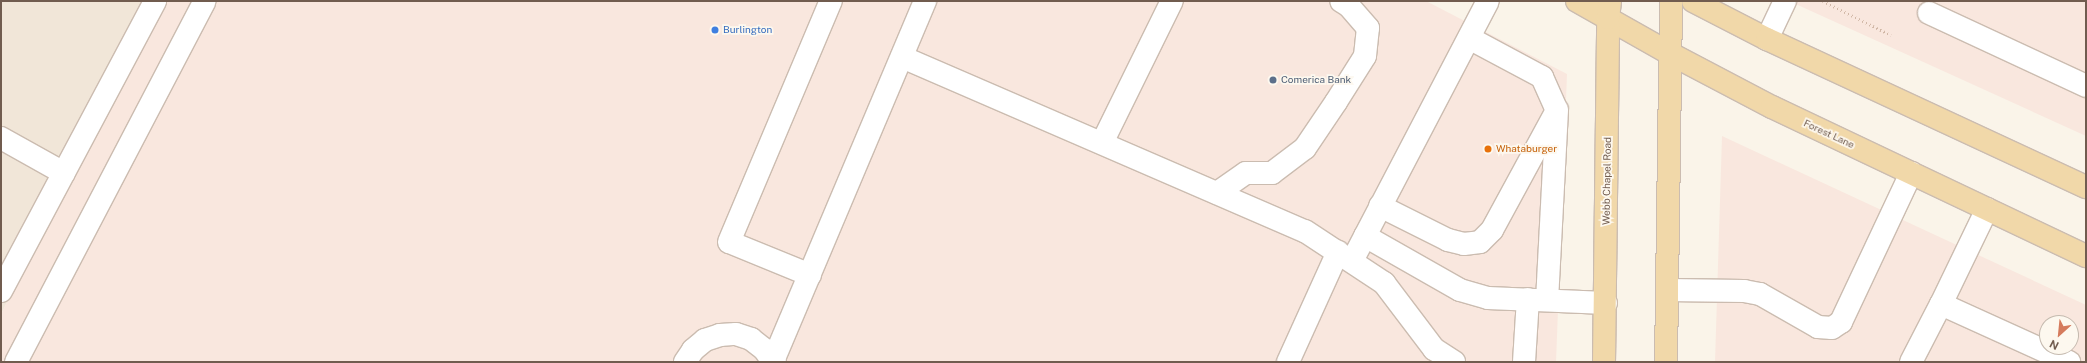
<!DOCTYPE html>
<html>
<head>
<meta charset="utf-8">
<style>
  body { margin:0 }
  #map { position:relative; width:2087px; height:363px; overflow:hidden; background:#faf4e9; font-family:"Public Sans",sans-serif }
  div>[style] { position:absolute }
  .residential>* { inset:0; background:#f1e6d8 }
  .commercial>* { inset:0; background:#f9e7de }
  .path>* { height:2.5px; margin-top:-1.25px; transform-origin:0; background:repeating-linear-gradient(90deg,#d1b8a7 0 1px,transparent 0 4px) }
  .roads { filter:drop-shadow(1px 0 #cbbcb0) drop-shadow(-1px 0 #cbbcb0) drop-shadow(0 1px #cbbcb0) drop-shadow(0 -1px #cbbcb0) }
  .minor>* { height:22px; margin:-11px; padding:0 11px; transform-origin:11px; border-radius:11px; background:#fff }
  .major>* { height:22px; margin:-11px; padding:0 11px; transform-origin:11px; border-radius:11px; background:#f1d8a9 }
  .dots>* { width:11px; height:11px; translate:-50% -50%; box-sizing:border-box; border:2px solid #fdf8ef; border-radius:50% }
  span { translate:-50% -50%; white-space:nowrap; text-align:center; line-height:1.15; -webkit-text-stroke:3.5px #fdf8ef; paint-order:stroke }
  .shop-label { font-size:10px; color:#366cbe }
  .left { translate:0 -50%; text-align:left }
  .service-label { font-size:10px; color:#4e5e75 }
  .street-label { font-size:10px; color:#715c4f }
  .food-label { font-size:10px; color:#c56008 }
  .frame { position:absolute; inset:0; border:2px solid #715c4f; pointer-events:none }
  .north { position:absolute; left:2039px; top:315px; width:40px; height:40px; box-sizing:border-box; background:#fdf8ef; border:1px solid #c5baaf; border-radius:50%; rotate:207deg; font-size:11px; font-weight:700; line-height:16px; text-align:center; color:#715c4f }
  .north::after { content:''; display:block; margin:auto; width:14px; height:18px; background:#d57b5d; clip-path:polygon(50% 0,100% 100%,50% 72%,0 100%) }
</style>
</head>
<body>
<div id="map">
  <div class="residential">
    <i style="clip-path:polygon(1px 1px,163px 1px,1px 314px)"></i>
  </div>
  <div class="commercial">
    <i style="clip-path:polygon(163px 1px,1426px 1px,1567px 74px,1556px 362px,1px 362px,1px 314px)"></i>
    <i style="clip-path:polygon(1789px 1px,2086px 1px,2086px 136px)"></i>
    <i style="clip-path:polygon(evenodd,1722px 136px,2086px 305px,2086px 362px,1715px 362px,1722px 136px,2047px 323px,2071px 323px,2071px 347px,2047px 347px,2047px 323px)"></i>
  </div>
  <div class="path">
    <i style="left:1823px;top:1px;width:76px;rotate:26.6deg"></i>
  </div>
  <div class="roads">
    <div class="minor">
      <i style="left:1929px;top:13px;width:173px;rotate:24.9deg"></i>
      <i style="left:1469px;top:38px;width:83px;rotate:28.1deg"></i>
      <i style="left:1542px;top:77px;width:36px;rotate:66deg"></i>
      <i style="left:1557px;top:110px;width:189px;rotate:93deg"></i>
      <i style="left:1767px;top:39px;width:42px;rotate:-64.7deg"></i>
      <i style="left:902px;top:57px;width:439px;rotate:23.4deg"></i>
      <i style="left:1305px;top:231px;width:95px;rotate:33.4deg"></i>
      <i style="left:1384px;top:283px;width:83px;rotate:52.9deg"></i>
      <i style="left:1434px;top:349px;width:24px;rotate:33deg"></i>
      <i style="left:1px;top:138px;width:72px;rotate:29.1deg"></i>
      <i style="left:1102px;top:143px;width:158px;rotate:-63.8deg"></i>
      <i style="left:1217px;top:193px;width:35px;rotate:-35deg"></i>
      <i style="left:1246px;top:173px;width:26px"></i>
      <i style="left:1272px;top:173px;width:41px;rotate:-37.1deg"></i>
      <i style="left:1305px;top:148px;width:55px;rotate:-56deg"></i>
      <i style="left:1336px;top:102px;width:54px;rotate:-57.8deg"></i>
      <i style="left:1365px;top:56px;width:28px;rotate:-84deg"></i>
      <i style="left:1368px;top:28px;width:29px;rotate:-131deg"></i>
      <i style="left:1349px;top:6px;width:9px;rotate:-148deg"></i>
      <i style="left:1380px;top:206px;width:76px;rotate:26.6deg"></i>
      <i style="left:1448px;top:240px;width:16px;rotate:14deg"></i>
      <i style="left:1464px;top:244px;width:16px;rotate:-7deg"></i>
      <i style="left:1480px;top:242px;width:17px;rotate:-45deg"></i>
      <i style="left:1492px;top:230px;width:132px;rotate:-61.5deg"></i>
      <i style="left:1987px;top:209px;width:106px;rotate:115.8deg"></i>
      <i style="left:1941px;top:304px;width:141px;rotate:24.4deg"></i>
      <i style="left:1365px;top:236px;width:109px;rotate:29.6deg"></i>
      <i style="left:1460px;top:290px;width:29px;rotate:16deg"></i>
      <i style="left:1488px;top:298px;width:118px;rotate:2.4deg"></i>
      <i style="left:1352px;top:261px;width:293px;rotate:-62.4deg"></i>
      <i style="left:810px;top:275px;width:87px;rotate:-157.8deg"></i>
      <i style="left:729px;top:242px;width:262px;rotate:-67.1deg"></i>
      <i style="left:1667px;top:290px;width:77px;rotate:0.7deg"></i>
      <i style="left:1744px;top:291px;width:16px;rotate:11deg"></i>
      <i style="left:1760px;top:294px;width:67px;rotate:29.6deg"></i>
      <i style="left:1818px;top:327px;width:14px;rotate:4deg"></i>
      <i style="left:1832px;top:328px;width:11px;rotate:-34deg"></i>
      <i style="left:1841px;top:322px;width:165px;rotate:-64.8deg"></i>
      <i style="left:1px;top:291px;width:328px;rotate:-62deg"></i>
      <i style="left:16px;top:362px;width:407px;rotate:-62.4deg"></i>
      <i style="left:685px;top:362px;width:14px;rotate:-56deg"></i>
      <i style="left:693px;top:350px;width:16px;rotate:-40deg"></i>
      <i style="left:705px;top:340px;width:16px;rotate:-18deg"></i>
      <i style="left:720px;top:335px;width:16px;rotate:-4deg"></i>
      <i style="left:736px;top:334px;width:16px;rotate:18deg"></i>
      <i style="left:751px;top:339px;width:16px;rotate:38deg"></i>
      <i style="left:764px;top:349px;width:16px;rotate:55deg"></i>
      <i style="left:775px;top:362px;width:2px;rotate:-153deg"></i>
      <i style="left:773px;top:361px;width:391px;rotate:-67.1deg"></i>
      <i style="left:1288px;top:362px;width:121px;rotate:-65.6deg"></i>
      <i style="left:1524px;top:362px;width:63px;rotate:-86.4deg"></i>
      <i style="left:1911px;top:362px;width:65px;rotate:-62.7deg"></i>
    </div>
    <div class="major">
      <i style="left:1577px;top:1px;width:106px;rotate:29.5deg"></i>
      <i style="left:1669px;top:53px;width:116px;rotate:27.7deg"></i>
      <i style="left:1772px;top:107px;width:348px;rotate:25.4deg"></i>
      <i style="left:1693px;top:1px;width:83px;rotate:27.2deg"></i>
      <i style="left:1767px;top:39px;width:352px;rotate:24.9deg"></i>
      <i style="left:1604px;top:362px;width:344px;rotate:-89.3deg"></i>
      <i style="left:1608px;top:18px;width:17px;rotate:-83deg"></i>
      <i style="left:1666px;top:362px;width:361px;rotate:-89.2deg"></i>
    </div>
  </div>
  <div class="dots">
    <i style="left:715px;top:30px;background:#3f7fe0"></i>
    <i style="left:1273px;top:80px;background:#5c6f8a"></i>
    <i style="left:1488px;top:149px;background:#e8710a"></i>
  </div>
  <div class="shop-label">
    <span class="left" style="left:723px;top:30px">Burlington</span>
  </div>
  <div class="service-label">
    <span class="left" style="left:1281px;top:80px">Comerica Bank</span>
  </div>
  <div class="street-label">
    <span style="left:1829px;top:134px;rotate:25deg">Forest Lane</span>
    <span style="left:1607px;top:181px;rotate:-89deg">Webb Chapel Road</span>
  </div>
  <div class="food-label">
    <span class="left" style="left:1496px;top:149px">Whataburger</span>
  </div>
  <div class="frame"></div>
  <div class="north">N</div>
</div>
</body>
</html>
